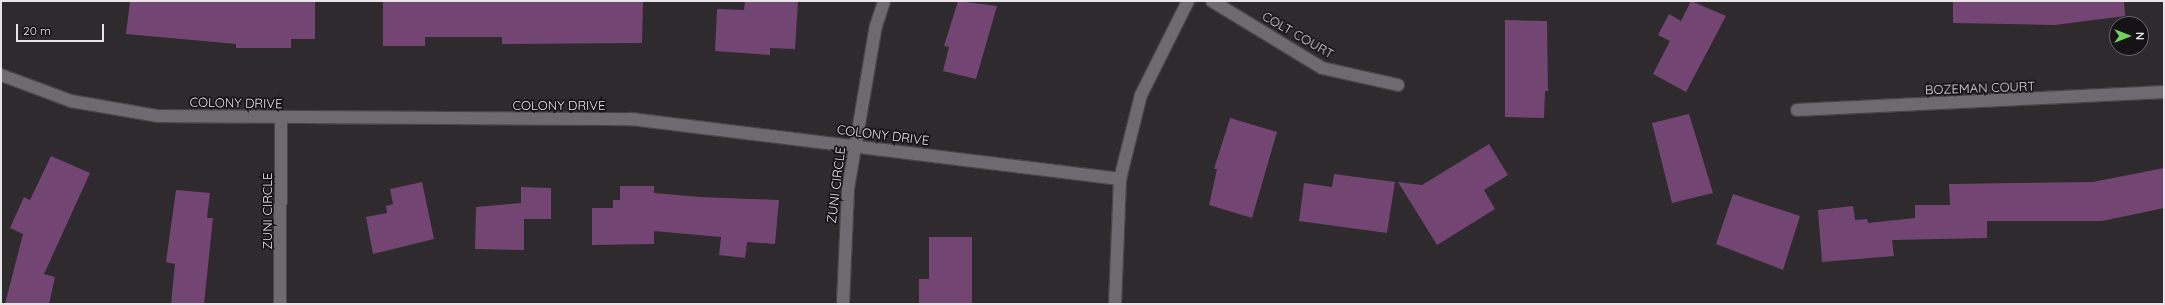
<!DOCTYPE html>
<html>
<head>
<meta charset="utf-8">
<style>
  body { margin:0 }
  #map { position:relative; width:2165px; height:305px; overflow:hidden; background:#2e2a2e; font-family:Quicksand,sans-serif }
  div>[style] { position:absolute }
  .building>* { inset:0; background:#734573 }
  .roads { filter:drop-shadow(1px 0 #484548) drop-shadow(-1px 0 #484548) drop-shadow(0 1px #484548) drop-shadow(0 -1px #484548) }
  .street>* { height:12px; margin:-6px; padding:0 6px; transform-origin:6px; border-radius:6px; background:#6f6a6f }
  span { translate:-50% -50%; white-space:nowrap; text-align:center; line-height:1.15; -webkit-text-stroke:3.5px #151315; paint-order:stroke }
  .street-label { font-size:13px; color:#e8e5e8 }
  .frame { position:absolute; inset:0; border:2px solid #e8e5e8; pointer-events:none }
  .north { position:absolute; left:2109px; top:16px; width:40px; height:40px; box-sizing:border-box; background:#151315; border:1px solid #696769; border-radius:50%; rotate:90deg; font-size:11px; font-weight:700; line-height:16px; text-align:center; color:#e8e5e8 }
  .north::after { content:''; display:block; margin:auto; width:14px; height:18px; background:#72d25d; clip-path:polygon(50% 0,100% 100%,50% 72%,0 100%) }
  .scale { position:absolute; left:16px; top:24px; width:88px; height:18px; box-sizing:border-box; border:2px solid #e8e5e8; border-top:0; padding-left:5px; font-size:12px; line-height:14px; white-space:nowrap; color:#e8e5e8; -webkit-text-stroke:3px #151315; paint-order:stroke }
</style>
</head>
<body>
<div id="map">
  <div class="building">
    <i style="clip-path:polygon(130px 1px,315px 1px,315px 39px,291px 39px,291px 48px,236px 48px,236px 44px,126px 34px)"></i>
    <i style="clip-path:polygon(383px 1px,643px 1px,642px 43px,502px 44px,502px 37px,425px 37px,425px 46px,383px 46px)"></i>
    <i style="clip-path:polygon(745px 1px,798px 1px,795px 49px,770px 48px,770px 55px,715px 51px,717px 9px,744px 10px)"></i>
    <i style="clip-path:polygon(958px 1px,997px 6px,976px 79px,943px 71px,949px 47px,944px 46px)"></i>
    <i style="clip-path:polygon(1691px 1px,1726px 16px,1686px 92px,1653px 74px,1670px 41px,1658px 35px,1669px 14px,1681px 21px)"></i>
    <i style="clip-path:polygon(1953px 1px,2124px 1px,2125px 16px,2055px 25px,1953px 23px)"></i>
    <i style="clip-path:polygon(1505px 20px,1547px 21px,1548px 91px,1545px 91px,1544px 118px,1505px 117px)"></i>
    <i style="clip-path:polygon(1689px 114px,1713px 193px,1672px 203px,1652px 123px)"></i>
    <i style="clip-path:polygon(1230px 118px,1277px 132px,1252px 218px,1209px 205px,1217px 169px,1214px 169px)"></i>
    <i style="clip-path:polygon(1489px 144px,1508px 175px,1484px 190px,1495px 209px,1437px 245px,1398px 182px,1422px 185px)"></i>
    <i style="clip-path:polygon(51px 156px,90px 173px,44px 274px,55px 277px,49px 304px,5px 304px,23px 234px,10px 228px,24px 197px,30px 200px)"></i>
    <i style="clip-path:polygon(2164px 168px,2164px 208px,2102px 221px,1987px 221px,1987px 238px,1892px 240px,1894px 256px,1822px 262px,1818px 210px,1853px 206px,1855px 220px,1867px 219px,1868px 223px,1915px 218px,1915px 205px,1950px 205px,1949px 184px,2093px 182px)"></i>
    <i style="clip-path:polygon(1334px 174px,1395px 182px,1387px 233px,1299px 221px,1304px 183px,1332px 187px)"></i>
    <i style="clip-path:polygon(422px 182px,434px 239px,373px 254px,366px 217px,387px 213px,386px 206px,393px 204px,390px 189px)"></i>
    <i style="clip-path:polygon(620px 186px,654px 186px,654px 193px,700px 197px,779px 200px,775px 244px,747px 242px,745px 258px,719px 255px,721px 237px,654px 231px,654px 244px,592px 245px,592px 208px,613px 208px,613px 200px,620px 200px)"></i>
    <i style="clip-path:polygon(521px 187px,551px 188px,551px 219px,524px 219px,524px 250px,475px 249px,476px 207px,521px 203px)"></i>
    <i style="clip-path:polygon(176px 190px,210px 193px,207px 218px,213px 218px,204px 304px,171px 304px,175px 264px,166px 262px)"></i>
    <i style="clip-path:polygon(1733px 194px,1800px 216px,1783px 270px,1716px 244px)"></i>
    <i style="clip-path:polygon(929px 237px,972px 237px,972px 304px,919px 304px,919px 279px,929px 279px)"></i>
  </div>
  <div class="roads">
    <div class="street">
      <i style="left:1212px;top:1px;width:129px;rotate:31.3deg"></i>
      <i style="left:1322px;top:68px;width:78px;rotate:12.6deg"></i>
      <i style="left:1px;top:75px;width:75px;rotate:20.4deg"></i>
      <i style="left:71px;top:101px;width:87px;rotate:9.9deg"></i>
      <i style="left:157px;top:116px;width:474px;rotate:0.4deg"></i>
      <i style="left:631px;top:119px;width:493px;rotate:7deg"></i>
      <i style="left:1797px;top:110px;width:367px;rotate:-2.8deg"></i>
      <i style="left:280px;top:304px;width:187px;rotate:-89.7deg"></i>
      <i style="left:843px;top:304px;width:115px;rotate:-87.5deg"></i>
      <i style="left:848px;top:189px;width:165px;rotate:-80.3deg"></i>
      <i style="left:876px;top:26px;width:26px;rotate:-72deg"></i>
      <i style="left:1115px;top:304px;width:125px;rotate:-87.7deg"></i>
      <i style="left:1120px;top:179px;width:87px;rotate:-76deg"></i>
      <i style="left:1141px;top:95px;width:105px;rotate:-63.4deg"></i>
    </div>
  </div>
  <div class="street-label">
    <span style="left:1298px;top:35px;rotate:30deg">COLT COURT</span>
    <span style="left:1980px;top:88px;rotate:-2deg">BOZEMAN COURT</span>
    <span style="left:236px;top:103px;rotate:1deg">COLONY DRIVE</span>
    <span style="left:559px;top:105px">COLONY DRIVE</span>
    <span style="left:883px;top:135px;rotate:7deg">COLONY DRIVE</span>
    <span style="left:836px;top:185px;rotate:-83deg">ZUNI CIRCLE</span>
    <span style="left:267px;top:211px;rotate:-90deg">ZUNI CIRCLE</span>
  </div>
  <div class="frame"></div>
  <div class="north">N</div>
  <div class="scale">20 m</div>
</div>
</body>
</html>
